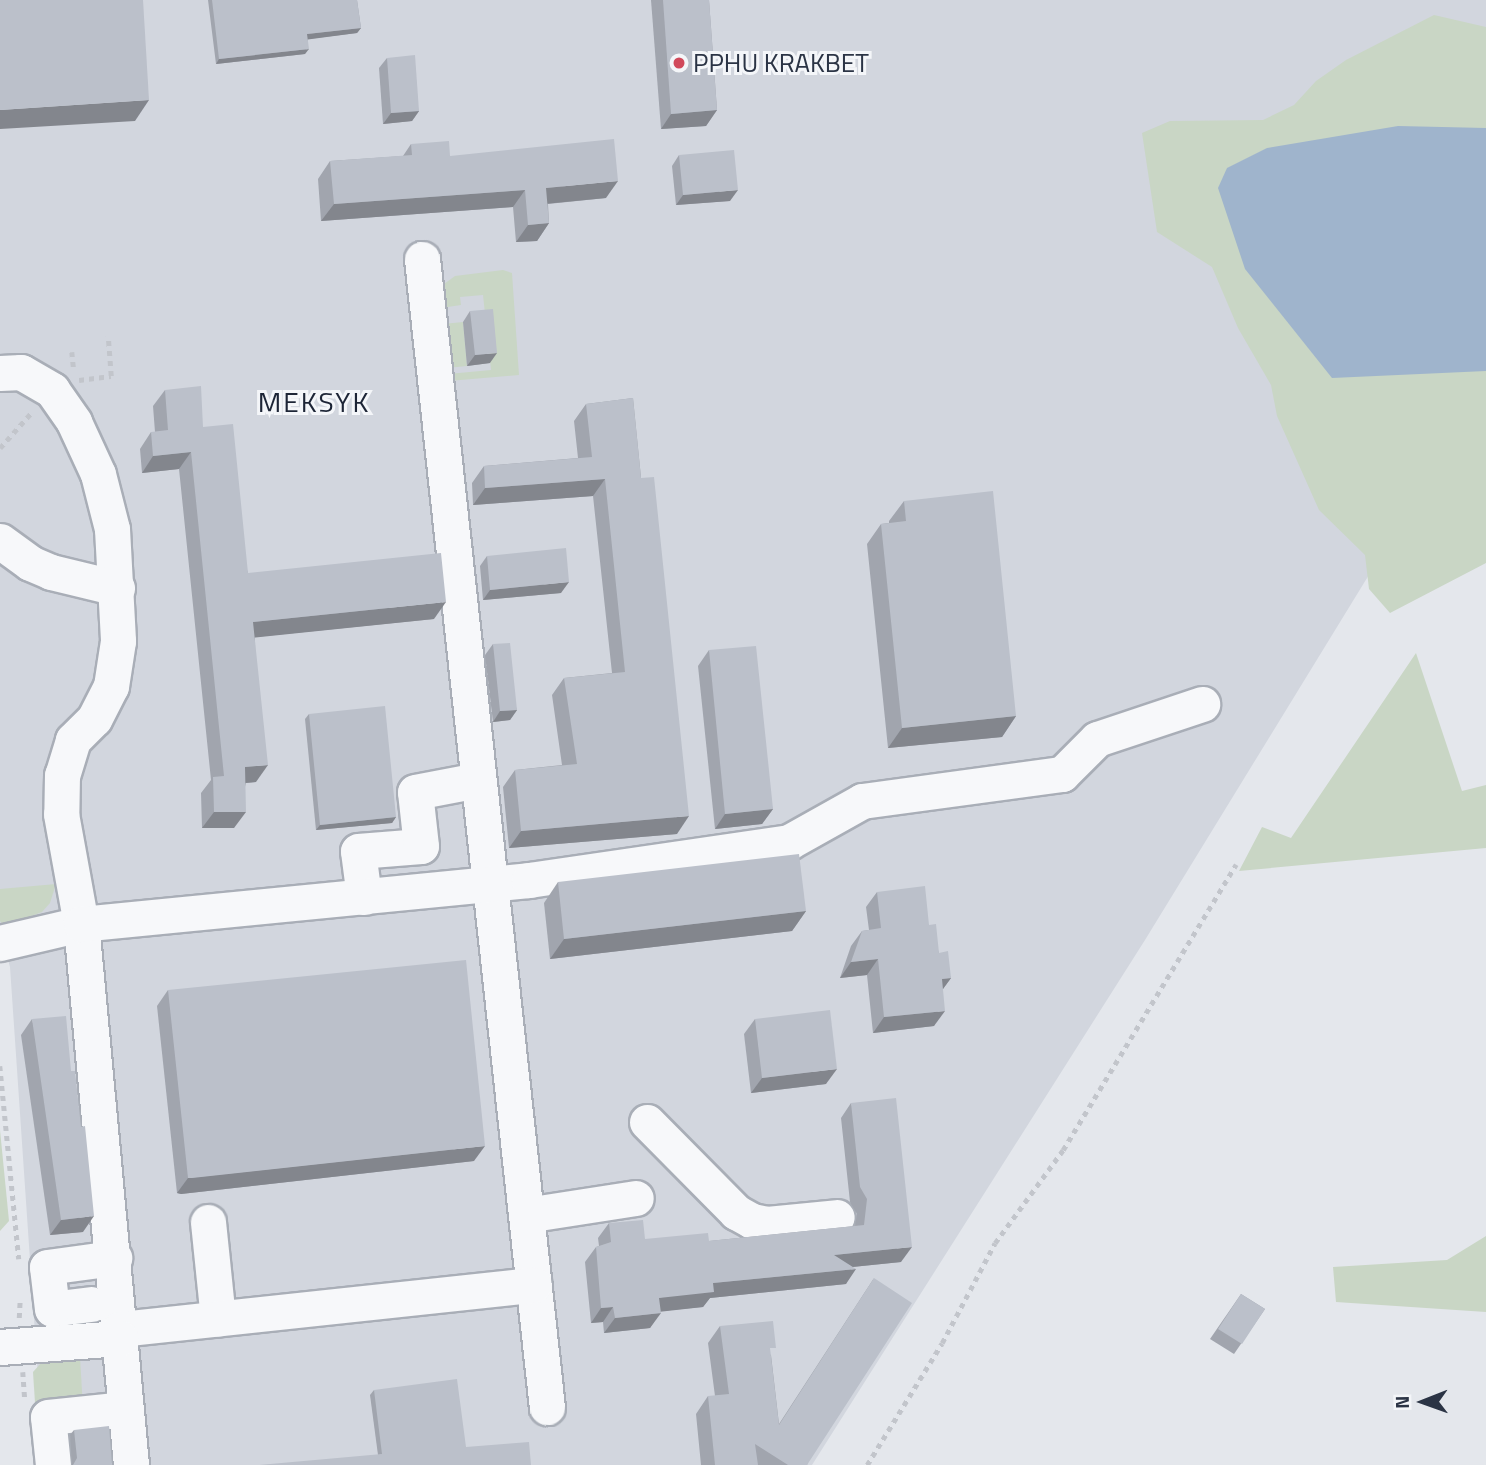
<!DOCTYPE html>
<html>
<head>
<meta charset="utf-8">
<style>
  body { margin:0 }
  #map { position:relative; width:1486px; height:1465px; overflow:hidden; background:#e4e7ec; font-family:"Titillium Web",sans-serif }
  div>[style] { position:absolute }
  .built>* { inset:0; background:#d2d6de }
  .green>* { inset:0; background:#c9d6c5 }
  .water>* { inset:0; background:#9fb4cc }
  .path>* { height:4.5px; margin-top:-2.25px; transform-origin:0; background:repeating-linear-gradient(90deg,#c2c5cb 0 5px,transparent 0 10px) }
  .roads { filter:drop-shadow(2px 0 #a9aeb7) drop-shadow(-2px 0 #a9aeb7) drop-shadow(0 2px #a9aeb7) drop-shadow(0 -2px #a9aeb7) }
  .minor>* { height:35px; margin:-17.5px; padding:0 17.5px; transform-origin:17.5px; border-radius:17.5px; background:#f7f8fa }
  .wall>* { inset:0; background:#a1a5ae }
  .shaded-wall>* { inset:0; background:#83868d }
  .building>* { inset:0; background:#bbc0ca }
  .dots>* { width:19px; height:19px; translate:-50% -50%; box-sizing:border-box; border:4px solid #f4f6f9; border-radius:50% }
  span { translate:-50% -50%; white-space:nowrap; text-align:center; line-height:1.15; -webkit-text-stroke:6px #f4f6f9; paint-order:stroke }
  .poi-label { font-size:26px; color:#2b3445 }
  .left { translate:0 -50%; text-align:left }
  .neighbourhood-label { font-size:28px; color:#1d2536; letter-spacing:2px }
  .north { position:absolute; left:1388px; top:1367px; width:70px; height:70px; -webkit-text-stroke:5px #f4f6f9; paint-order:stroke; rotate:269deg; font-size:19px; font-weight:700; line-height:28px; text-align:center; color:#2b3445 }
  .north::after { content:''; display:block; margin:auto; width:24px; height:32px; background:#2b3445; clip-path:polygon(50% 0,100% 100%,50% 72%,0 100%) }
</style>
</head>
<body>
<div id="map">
  <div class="built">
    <i style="clip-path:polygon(0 0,1486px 0,1486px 384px,1145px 940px,812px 1465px,44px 1465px,10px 967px,0 932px)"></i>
  </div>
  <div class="green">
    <i style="clip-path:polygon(1434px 15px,1486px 27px,1486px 563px,1390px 613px,1369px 589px,1365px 555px,1319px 510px,1277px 416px,1271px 385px,1238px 328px,1212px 267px,1157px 232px,1142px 133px,1170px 121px,1263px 120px,1294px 105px,1316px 81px,1346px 60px)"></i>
    <i style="clip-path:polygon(503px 270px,512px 273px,519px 375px,449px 381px,448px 374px,491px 370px,483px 295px,460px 297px,461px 305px,441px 308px,444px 284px,455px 276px)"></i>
    <i style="clip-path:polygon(463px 322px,467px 366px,447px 368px,443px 324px)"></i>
    <i style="clip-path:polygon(1416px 653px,1462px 791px,1486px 785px,1486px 848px,1239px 871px,1262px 827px,1291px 838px)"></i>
    <i style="clip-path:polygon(56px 884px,50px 903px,42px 912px,4px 927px,0 921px,0 889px)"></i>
    <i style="clip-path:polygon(0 1130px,9px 1221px,0 1231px)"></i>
    <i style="clip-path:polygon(1486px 1236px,1486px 1312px,1336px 1302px,1333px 1267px,1447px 1260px)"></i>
    <i style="clip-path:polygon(80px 1357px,83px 1408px,39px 1465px,33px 1372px,42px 1362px)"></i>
  </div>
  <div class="water">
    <i style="clip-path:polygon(1398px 126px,1486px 128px,1486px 371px,1332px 378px,1245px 269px,1218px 188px,1227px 168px,1267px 148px)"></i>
  </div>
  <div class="path">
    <i style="left:72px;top:352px;width:19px;rotate:84deg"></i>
    <i style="left:79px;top:380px;width:32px;rotate:-7deg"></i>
    <i style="left:111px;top:376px;width:40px;rotate:-94.3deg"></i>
    <i style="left:0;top:448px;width:48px;rotate:-48.4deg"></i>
    <i style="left:0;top:1066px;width:194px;rotate:84.4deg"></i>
    <i style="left:19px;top:1318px;width:19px;rotate:-87deg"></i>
    <i style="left:23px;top:1372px;width:26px;rotate:86deg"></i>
    <i style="left:867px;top:1465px;width:143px;rotate:-58.4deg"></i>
    <i style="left:942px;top:1343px;width:113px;rotate:-62.1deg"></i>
    <i style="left:995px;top:1243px;width:115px;rotate:-53.8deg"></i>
    <i style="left:1063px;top:1150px;width:334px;rotate:-58.8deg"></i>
  </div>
  <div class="roads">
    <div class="minor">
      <i style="left:422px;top:259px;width:1155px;rotate:83.79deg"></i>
      <i style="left:0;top:373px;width:21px;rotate:-3deg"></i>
      <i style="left:21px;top:372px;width:36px;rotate:30deg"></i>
      <i style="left:52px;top:390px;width:39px;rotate:55deg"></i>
      <i style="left:74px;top:422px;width:57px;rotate:65.2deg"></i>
      <i style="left:98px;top:474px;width:57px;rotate:75.7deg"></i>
      <i style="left:112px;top:529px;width:112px;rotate:86.9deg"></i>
      <i style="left:118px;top:641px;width:46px;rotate:98.8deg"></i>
      <i style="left:111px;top:686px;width:37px;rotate:117deg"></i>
      <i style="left:94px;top:719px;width:30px;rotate:135deg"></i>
      <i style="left:73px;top:740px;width:37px;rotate:107deg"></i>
      <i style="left:62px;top:775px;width:39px;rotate:91deg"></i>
      <i style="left:61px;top:814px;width:112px;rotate:79.7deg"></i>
      <i style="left:81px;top:924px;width:543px;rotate:84.72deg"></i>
      <i style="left:0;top:541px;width:37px;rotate:36deg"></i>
      <i style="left:30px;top:563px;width:23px;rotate:23deg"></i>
      <i style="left:51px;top:572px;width:68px;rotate:13.6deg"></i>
      <i style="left:364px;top:897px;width:46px;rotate:-97.4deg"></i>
      <i style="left:358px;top:851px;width:63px;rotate:-4.5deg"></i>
      <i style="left:421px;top:846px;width:54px;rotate:-96.3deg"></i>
      <i style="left:415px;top:792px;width:64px;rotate:-10.8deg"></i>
      <i style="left:0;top:943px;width:83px;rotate:-13.2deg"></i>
      <i style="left:81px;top:924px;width:450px;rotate:-5.6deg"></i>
      <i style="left:529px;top:880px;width:263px;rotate:-8.3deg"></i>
      <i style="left:789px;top:842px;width:84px;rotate:-29.3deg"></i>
      <i style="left:862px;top:801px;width:202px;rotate:-7.7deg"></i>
      <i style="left:1062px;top:774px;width:49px;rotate:-45deg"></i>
      <i style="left:1097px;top:739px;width:111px;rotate:-18.4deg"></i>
      <i style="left:647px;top:1122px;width:127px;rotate:45.3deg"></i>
      <i style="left:736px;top:1212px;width:18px;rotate:29deg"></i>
      <i style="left:752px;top:1221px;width:15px;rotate:11deg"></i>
      <i style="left:767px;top:1224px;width:70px;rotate:-5.7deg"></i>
      <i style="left:526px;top:1215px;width:111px;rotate:-8.8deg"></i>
      <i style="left:208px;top:1222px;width:97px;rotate:84.1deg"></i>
      <i style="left:91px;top:1304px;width:39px;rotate:173deg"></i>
      <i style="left:52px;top:1309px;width:42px;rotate:-96.8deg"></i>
      <i style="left:47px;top:1267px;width:68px;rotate:-7.7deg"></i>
      <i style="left:120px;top:1329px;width:416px;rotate:-6.1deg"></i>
      <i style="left:0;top:1347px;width:121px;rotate:-4.3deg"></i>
      <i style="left:53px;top:1465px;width:48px;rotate:-95.9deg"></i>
      <i style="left:48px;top:1417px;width:78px;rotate:-5.9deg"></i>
    </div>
  </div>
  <div class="wall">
    <i style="clip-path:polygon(208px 0,357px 0,361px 28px,357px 33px,308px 39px,305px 54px,216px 64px)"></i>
    <i style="clip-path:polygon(651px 0,709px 0,717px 110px,706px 126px,661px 129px)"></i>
    <i style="clip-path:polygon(387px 58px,419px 111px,412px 121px,383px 124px,379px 68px)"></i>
    <i style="clip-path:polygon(411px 144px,450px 156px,606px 198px,548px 204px,549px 223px,537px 241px,516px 242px,513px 207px,321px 221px,318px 179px,330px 161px,403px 156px)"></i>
    <i style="clip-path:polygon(679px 155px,730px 201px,676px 205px,672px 166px)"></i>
    <i style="clip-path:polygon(470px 311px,490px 363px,467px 366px,463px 322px)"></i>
    <i style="clip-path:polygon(165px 390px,203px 427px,248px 573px,434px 619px,255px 637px,256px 782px,246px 783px,234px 828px,202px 828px,201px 793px,211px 780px,179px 469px,142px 473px,140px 449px,151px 432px,155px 432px,153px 406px)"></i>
    <i style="clip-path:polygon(633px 398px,677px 834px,509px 848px,503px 787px,515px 770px,562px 765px,552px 695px,564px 678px,612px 673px,593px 496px,473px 505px,472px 483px,484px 466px,578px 458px,574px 421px,586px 404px)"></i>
    <i style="clip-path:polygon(904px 501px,1016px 716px,1002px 737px,888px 748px,867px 544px,881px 524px,889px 523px,889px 521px)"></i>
    <i style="clip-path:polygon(487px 556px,561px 593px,483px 600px,480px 566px)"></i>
    <i style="clip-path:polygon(493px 644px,517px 710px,510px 720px,493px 722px,485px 655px)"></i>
    <i style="clip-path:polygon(709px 650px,773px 809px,762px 824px,715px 829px,698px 666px)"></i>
    <i style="clip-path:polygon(309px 714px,396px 817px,392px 823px,316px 830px,305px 719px)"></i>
    <i style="clip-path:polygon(558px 882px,806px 911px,792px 931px,550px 959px,544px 903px)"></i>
    <i style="clip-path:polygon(877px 892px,929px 925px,939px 953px,951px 978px,943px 989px,934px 1026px,873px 1033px,867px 975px,840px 978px,851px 946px,862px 931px,869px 930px,866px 907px)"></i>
    <i style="clip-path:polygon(168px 990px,474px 1161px,181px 1194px,177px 1193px,157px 1006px)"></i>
    <i style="clip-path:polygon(32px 1019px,83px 1232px,50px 1235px,21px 1035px)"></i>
    <i style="clip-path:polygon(755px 1019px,826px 1084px,751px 1093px,744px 1034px)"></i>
    <i style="clip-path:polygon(851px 1103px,901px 1262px,852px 1267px,846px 1284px,710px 1298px,703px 1307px,661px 1311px,650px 1328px,604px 1333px,603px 1322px,591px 1323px,585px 1262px,596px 1247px,599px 1246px,598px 1238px,609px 1223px,645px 1239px,709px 1241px,855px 1226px,857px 1214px,850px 1202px,841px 1118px)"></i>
    <i style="clip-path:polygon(874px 1278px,807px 1465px,701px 1465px,696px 1414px,708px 1396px,715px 1396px,708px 1343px,720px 1326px,771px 1355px,779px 1424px)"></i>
    <i style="clip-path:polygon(1241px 1294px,1265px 1309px,1234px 1354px,1210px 1339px)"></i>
    <i style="clip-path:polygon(374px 1390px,466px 1447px,378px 1455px,370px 1395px)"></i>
    <i style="clip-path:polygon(74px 1430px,112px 1465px,72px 1465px,70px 1435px)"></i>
  </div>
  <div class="shaded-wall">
    <i style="clip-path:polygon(361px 28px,357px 33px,304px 40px,307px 34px)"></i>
    <i style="clip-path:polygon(309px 49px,305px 54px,216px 64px,219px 59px)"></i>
    <i style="clip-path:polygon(149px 100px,135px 121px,0 129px,0 110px)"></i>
    <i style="clip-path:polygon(717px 110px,706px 126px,661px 129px,671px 114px)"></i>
    <i style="clip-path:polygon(419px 111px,412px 121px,383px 124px,391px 113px)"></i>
    <i style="clip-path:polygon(618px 181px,606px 198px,534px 205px,546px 188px)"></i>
    <i style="clip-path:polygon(525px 190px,513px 207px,321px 221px,334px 204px)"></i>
    <i style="clip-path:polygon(738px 190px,730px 201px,676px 205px,683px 195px)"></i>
    <i style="clip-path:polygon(549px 223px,537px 241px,516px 242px,528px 225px)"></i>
    <i style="clip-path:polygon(497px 353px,490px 363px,467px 366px,475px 355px)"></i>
    <i style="clip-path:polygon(191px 452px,179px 469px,142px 473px,153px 456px)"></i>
    <i style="clip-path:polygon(605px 479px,593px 496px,473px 505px,485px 488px)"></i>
    <i style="clip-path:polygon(569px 582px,561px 593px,483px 600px,490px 590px)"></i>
    <i style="clip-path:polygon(446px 602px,434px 619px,241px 639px,253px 622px)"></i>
    <i style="clip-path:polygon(517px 710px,510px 720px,493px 722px,500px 711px)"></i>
    <i style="clip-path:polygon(1016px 716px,1002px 737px,888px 748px,902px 728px)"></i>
    <i style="clip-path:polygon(268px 765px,256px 782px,234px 784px,245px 767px)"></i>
    <i style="clip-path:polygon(773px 809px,762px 824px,715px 829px,725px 814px)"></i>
    <i style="clip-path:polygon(214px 812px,246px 812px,234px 828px,202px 828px)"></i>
    <i style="clip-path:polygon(689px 816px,677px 834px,509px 848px,521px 831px)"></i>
    <i style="clip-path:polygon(396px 817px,392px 823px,316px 830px,320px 825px)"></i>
    <i style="clip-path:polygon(806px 911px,792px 931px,550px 959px,564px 939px)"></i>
    <i style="clip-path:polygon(878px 959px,867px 975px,840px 978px,851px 962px)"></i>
    <i style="clip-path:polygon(951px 978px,940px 993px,942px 979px)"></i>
    <i style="clip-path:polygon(945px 1011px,934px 1026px,873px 1033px,884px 1017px)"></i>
    <i style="clip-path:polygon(837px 1069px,826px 1084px,751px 1093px,762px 1078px)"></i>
    <i style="clip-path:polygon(485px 1146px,474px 1161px,181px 1194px,177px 1193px,188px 1178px)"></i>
    <i style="clip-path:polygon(94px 1216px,83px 1232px,50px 1235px,61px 1220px)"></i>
    <i style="clip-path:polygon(912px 1247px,901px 1262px,823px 1270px,834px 1255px)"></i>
    <i style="clip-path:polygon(856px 1269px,846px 1284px,710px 1298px,703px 1307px,649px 1313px,659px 1298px,713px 1283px)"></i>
    <i style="clip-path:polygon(613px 1307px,603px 1322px,591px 1323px,601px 1308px)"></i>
    <i style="clip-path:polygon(661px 1313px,650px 1328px,604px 1333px,615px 1318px)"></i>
  </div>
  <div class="building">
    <i style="clip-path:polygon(0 0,143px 0,149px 100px,0 110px)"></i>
    <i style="clip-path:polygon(212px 0,357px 0,361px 28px,307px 34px,309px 49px,219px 59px)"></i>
    <i style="clip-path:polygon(663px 0,709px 0,717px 110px,671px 114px)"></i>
    <i style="clip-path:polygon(415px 55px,419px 111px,391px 113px,387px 58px)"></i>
    <i style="clip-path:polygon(614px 139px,618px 181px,546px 188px,549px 223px,528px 225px,525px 190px,334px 204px,330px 161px,412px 155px,411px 144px,449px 141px,450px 156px)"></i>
    <i style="clip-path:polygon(734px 150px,738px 190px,683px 195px,679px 155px)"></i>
    <i style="clip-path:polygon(493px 309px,497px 353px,475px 355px,470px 311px)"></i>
    <i style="clip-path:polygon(201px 386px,203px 427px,233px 424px,248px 573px,441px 553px,446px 602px,253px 622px,268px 765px,245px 767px,246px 812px,214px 812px,213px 777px,224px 776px,191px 452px,153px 456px,151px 432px,168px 430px,165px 390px)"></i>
    <i style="clip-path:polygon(633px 398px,641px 478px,654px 477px,689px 816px,521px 831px,515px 770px,577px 764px,564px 678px,625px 672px,605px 479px,485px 488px,484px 466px,592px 457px,586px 404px)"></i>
    <i style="clip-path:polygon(993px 491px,1016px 716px,902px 728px,881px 524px,906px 521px,904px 501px)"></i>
    <i style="clip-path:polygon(566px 548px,569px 582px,490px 590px,487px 556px)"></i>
    <i style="clip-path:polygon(510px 643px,517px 710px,500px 711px,493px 644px)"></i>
    <i style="clip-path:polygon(756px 646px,773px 809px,725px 814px,709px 650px)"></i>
    <i style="clip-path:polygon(385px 706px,396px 817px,320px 825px,309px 714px)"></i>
    <i style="clip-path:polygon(799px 854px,806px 911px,564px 939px,558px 882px)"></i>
    <i style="clip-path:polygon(925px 886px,929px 925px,936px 924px,939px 953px,948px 951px,951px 978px,942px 979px,945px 1011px,884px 1017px,878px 959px,851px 962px,862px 931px,881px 928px,877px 892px)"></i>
    <i style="clip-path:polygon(466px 960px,485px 1146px,192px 1178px,188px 1178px,168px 990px)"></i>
    <i style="clip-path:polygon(830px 1010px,837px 1069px,762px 1078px,755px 1019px)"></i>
    <i style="clip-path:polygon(66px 1016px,71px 1071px,75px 1071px,81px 1127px,85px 1126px,94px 1216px,61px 1220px,32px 1019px)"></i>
    <i style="clip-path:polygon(896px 1098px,912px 1247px,834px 1255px,856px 1269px,713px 1283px,714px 1292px,659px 1298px,661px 1313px,615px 1318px,613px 1307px,601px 1308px,596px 1247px,611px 1242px,609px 1223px,643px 1220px,645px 1239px,708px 1233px,709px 1241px,864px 1225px,867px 1199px,860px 1187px,851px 1103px)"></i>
    <i style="clip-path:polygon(874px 1278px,912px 1303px,807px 1465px,788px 1465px,755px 1444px,758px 1465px,715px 1465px,708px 1396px,729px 1394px,720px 1326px,773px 1321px,776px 1348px,770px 1348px,779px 1425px)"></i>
    <i style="clip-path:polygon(1241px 1294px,1265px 1309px,1242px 1344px,1218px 1329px)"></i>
    <i style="clip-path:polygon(457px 1379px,466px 1447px,529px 1442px,531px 1465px,259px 1465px,382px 1454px,374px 1390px)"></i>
    <i style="clip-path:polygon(109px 1426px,112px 1465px,73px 1465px,77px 1458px,74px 1430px)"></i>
  </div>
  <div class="dots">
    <i style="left:679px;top:63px;background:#d1495b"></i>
  </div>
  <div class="poi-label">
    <span class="left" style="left:693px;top:63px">PPHU KRAKBET</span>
  </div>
  <div class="neighbourhood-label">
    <span style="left:314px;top:402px">MEKSYK</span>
  </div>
  <div class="north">N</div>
</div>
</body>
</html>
